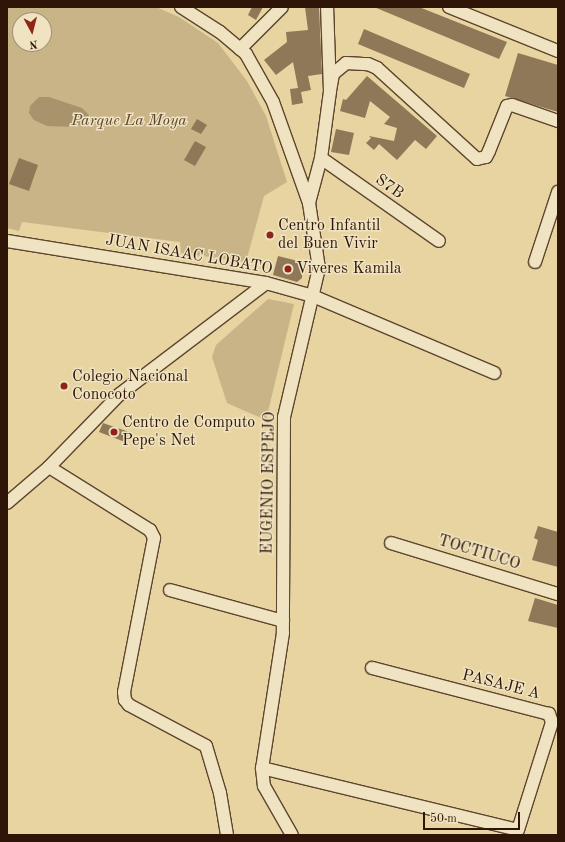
<!DOCTYPE html>
<html>
<head>
<meta charset="utf-8">
<style>
  body { margin:0 }
  #map { position:relative; width:565px; height:842px; overflow:hidden; background:#e7d4a1; font-family:"Old Standard TT",serif }
  div>[style] { position:absolute }
  .green>* { inset:0; background:#c8b487 }
  .water>* { inset:0; background:#a8936d }
  .building>* { inset:0; background:#8f7857 }
  .roads { filter:drop-shadow(1px 0 #5d452e) drop-shadow(-1px 0 #5d452e) drop-shadow(0 1px #5d452e) drop-shadow(0 -1px #5d452e) }
  .minor>* { height:12px; margin:-6px; padding:0 6px; transform-origin:6px; border-radius:6px; background:#efe3c2 }
  .dots>* { width:11px; height:11px; translate:-50% -50%; box-sizing:border-box; border:2px solid #efe3c2; border-radius:50% }
  span { translate:-50% -50%; white-space:nowrap; text-align:center; line-height:1.15; -webkit-text-stroke:3px #efe3c2; paint-order:stroke }
  .park-label { font-size:16px; color:#5d452d; font-style:italic }
  .street-label { font-size:16px; color:#2f1507 }
  .poi-label { font-size:16px; color:#2f1507 }
  .left { translate:0 -50%; text-align:left }
  .frame { position:absolute; inset:0; border:8px solid #2f1507; pointer-events:none }
  .north { position:absolute; left:12px; top:12px; width:40px; height:40px; box-sizing:border-box; background:#efe3c2; border:1px solid #a29177; border-radius:50%; rotate:173deg; font-size:11px; font-weight:700; line-height:16px; text-align:center; color:#2f1507 }
  .north::after { content:''; display:block; margin:auto; width:14px; height:18px; background:#8f2418; clip-path:polygon(50% 0,100% 100%,50% 72%,0 100%) }
  .scale { position:absolute; left:423px; top:812px; width:97px; height:18px; box-sizing:border-box; border:2px solid #2f1507; border-top:0; padding-left:5px; font-size:12px; line-height:14px; white-space:nowrap; color:#2f1507; -webkit-text-stroke:3px #efe3c2; paint-order:stroke }
</style>
</head>
<body>
<div id="map">
  <div class="green">
    <i style="clip-path:polygon(evenodd,7px 7px,156px 7px,179px 17px,218px 43px,247px 81px,266px 116px,287px 182px,264px 196px,246px 262px,181px 253px,180px 242px,22px 222px,19px 231px,7px 228px,7px 7px,20px 20px,44px 20px,44px 44px,20px 44px,20px 20px)"></i>
    <i style="clip-path:polygon(268px 299px,294px 304px,266px 420px,227px 403px,212px 357px,216px 345px)"></i>
  </div>
  <div class="water">
    <i style="clip-path:polygon(39px 97px,49px 97px,82px 108px,89px 115px,85px 122px,75px 127px,47px 126px,34px 120px,29px 113px,30px 106px)"></i>
  </div>
  <div class="building">
    <i style="clip-path:polygon(252px 7px,263px 7px,256px 20px,248px 15px)"></i>
    <i style="clip-path:polygon(305px 7px,319px 7px,322px 74px,308px 76px,311px 90px,301px 92px,303px 103px,292px 105px,290px 89px,298px 88px,293px 62px,276px 75px,264px 60px,287px 42px,286px 32px,308px 30px)"></i>
    <i style="clip-path:polygon(374px 7px,419px 7px,507px 42px,499px 59px)"></i>
    <i style="clip-path:polygon(364px 29px,470px 74px,464px 88px,358px 44px)"></i>
    <i style="clip-path:polygon(518px 53px,558px 65px,558px 112px,505px 96px)"></i>
    <i style="clip-path:polygon(367px 76px,437px 136px,426px 149px,415px 140px,397px 160px,379px 144px,374px 150px,366px 143px,371px 138px,369px 136px,394px 141px,397px 128px,384px 124px,390px 117px,370px 101px,365px 118px,340px 111px,343px 99px,346px 100px)"></i>
    <i style="clip-path:polygon(197px 119px,207px 125px,201px 134px,191px 129px)"></i>
    <i style="clip-path:polygon(336px 129px,354px 133px,349px 155px,331px 152px)"></i>
    <i style="clip-path:polygon(195px 141px,206px 147px,195px 166px,184px 160px)"></i>
    <i style="clip-path:polygon(19px 158px,38px 165px,29px 191px,9px 184px)"></i>
    <i style="clip-path:polygon(278px 256px,302px 262px,302px 278px,297px 282px,273px 275px)"></i>
    <i style="clip-path:polygon(103px 423px,129px 432px,125px 442px,99px 432px)"></i>
    <i style="clip-path:polygon(538px 526px,558px 532px,558px 567px,532px 560px,538px 540px,534px 538px)"></i>
    <i style="clip-path:polygon(535px 598px,558px 605px,558px 628px,528px 621px)"></i>
  </div>
  <div class="roads">
    <div class="minor">
      <i style="left:181px;top:7px;width:46px;rotate:32.7deg"></i>
      <i style="left:220px;top:32px;width:34px;rotate:40deg"></i>
      <i style="left:246px;top:54px;width:55px;rotate:60.6deg"></i>
      <i style="left:273px;top:102px;width:107px;rotate:70.4deg"></i>
      <i style="left:309px;top:203px;width:66px;rotate:81.3deg"></i>
      <i style="left:319px;top:268px;width:153px;rotate:103.2deg"></i>
      <i style="left:284px;top:417px;width:216px;rotate:90.3deg"></i>
      <i style="left:283px;top:633px;width:137px;rotate:98.8deg"></i>
      <i style="left:262px;top:768px;width:18px;rotate:84deg"></i>
      <i style="left:264px;top:786px;width:56px;rotate:60.3deg"></i>
      <i style="left:449px;top:7px;width:118px;rotate:22deg"></i>
      <i style="left:240px;top:49px;width:59px;rotate:-45deg"></i>
      <i style="left:330px;top:91px;width:17px;rotate:-80deg"></i>
      <i style="left:333px;top:74px;width:17px;rotate:-40deg"></i>
      <i style="left:346px;top:63px;width:22px;rotate:3deg"></i>
      <i style="left:368px;top:64px;width:10px;rotate:24deg"></i>
      <i style="left:377px;top:68px;width:135px;rotate:42.3deg"></i>
      <i style="left:477px;top:159px;width:9px;rotate:-13deg"></i>
      <i style="left:486px;top:157px;width:7px;rotate:-63deg"></i>
      <i style="left:489px;top:151px;width:48px;rotate:-68.2deg"></i>
      <i style="left:507px;top:106px;width:5px;rotate:-11deg"></i>
      <i style="left:512px;top:105px;width:49px;rotate:19.2deg"></i>
      <i style="left:321px;top:158px;width:144px;rotate:35.1deg"></i>
      <i style="left:309px;top:203px;width:47px;rotate:-75.1deg"></i>
      <i style="left:321px;top:158px;width:68px;rotate:-82.3deg"></i>
      <i style="left:330px;top:91px;width:84px;rotate:-92deg"></i>
      <i style="left:7px;top:241px;width:262px;rotate:9.2deg"></i>
      <i style="left:266px;top:283px;width:49px;rotate:15.5deg"></i>
      <i style="left:313px;top:296px;width:197px;rotate:23deg"></i>
      <i style="left:535px;top:262px;width:74px;rotate:-71.8deg"></i>
      <i style="left:49px;top:467px;width:119px;rotate:32deg"></i>
      <i style="left:150px;top:530px;width:9px;rotate:63deg"></i>
      <i style="left:154px;top:538px;width:157px;rotate:101deg"></i>
      <i style="left:124px;top:692px;width:8px;rotate:83deg"></i>
      <i style="left:125px;top:700px;width:6px;rotate:51deg"></i>
      <i style="left:129px;top:705px;width:87px;rotate:28deg"></i>
      <i style="left:206px;top:746px;width:49px;rotate:73.4deg"></i>
      <i style="left:220px;top:793px;width:43px;rotate:80.5deg"></i>
      <i style="left:7px;top:503px;width:55px;rotate:-40.6deg"></i>
      <i style="left:49px;top:467px;width:102px;rotate:-45.8deg"></i>
      <i style="left:120px;top:394px;width:183px;rotate:-37.2deg"></i>
      <i style="left:391px;top:543px;width:175px;rotate:17deg"></i>
      <i style="left:170px;top:590px;width:117px;rotate:15.3deg"></i>
      <i style="left:262px;top:768px;width:263px;rotate:13.6deg"></i>
      <i style="left:518px;top:830px;width:113px;rotate:-72.5deg"></i>
      <i style="left:552px;top:722px;width:9px;rotate:-111deg"></i>
      <i style="left:549px;top:714px;width:183px;rotate:-165.4deg"></i>
    </div>
  </div>
  <div class="dots">
    <i style="left:270px;top:235px;background:#8f2418"></i>
    <i style="left:288px;top:269px;background:#8f2418"></i>
    <i style="left:64px;top:386px;background:#8f2418"></i>
    <i style="left:114px;top:432px;background:#8f2418"></i>
  </div>
  <div class="park-label">
    <span style="left:129px;top:121px">Parque La Moya</span>
  </div>
  <div class="street-label">
    <span style="left:389px;top:187px;rotate:35deg">S7B</span>
    <span style="left:189px;top:255px;rotate:10deg">JUAN ISAAC LOBATO</span>
    <span style="left:269px;top:483px;rotate:-89deg">EUGENIO ESPEJO</span>
    <span style="left:479px;top:553px;rotate:17deg">TOCTIUCO</span>
    <span style="left:501px;top:685px;rotate:14deg">PASAJE A</span>
  </div>
  <div class="poi-label">
    <span class="left" style="left:278px;top:235px">Centro Infantil<br>del Buen Vivir</span>
    <span class="left" style="left:296px;top:269px">Viveres Kamila</span>
    <span class="left" style="left:72px;top:386px">Colegio Nacional<br>Conocoto</span>
    <span class="left" style="left:122px;top:432px">Centro de Computo<br>Pepe's Net</span>
  </div>
  <div class="frame"></div>
  <div class="north">N</div>
  <div class="scale">50 m</div>
</div>
</body>
</html>
